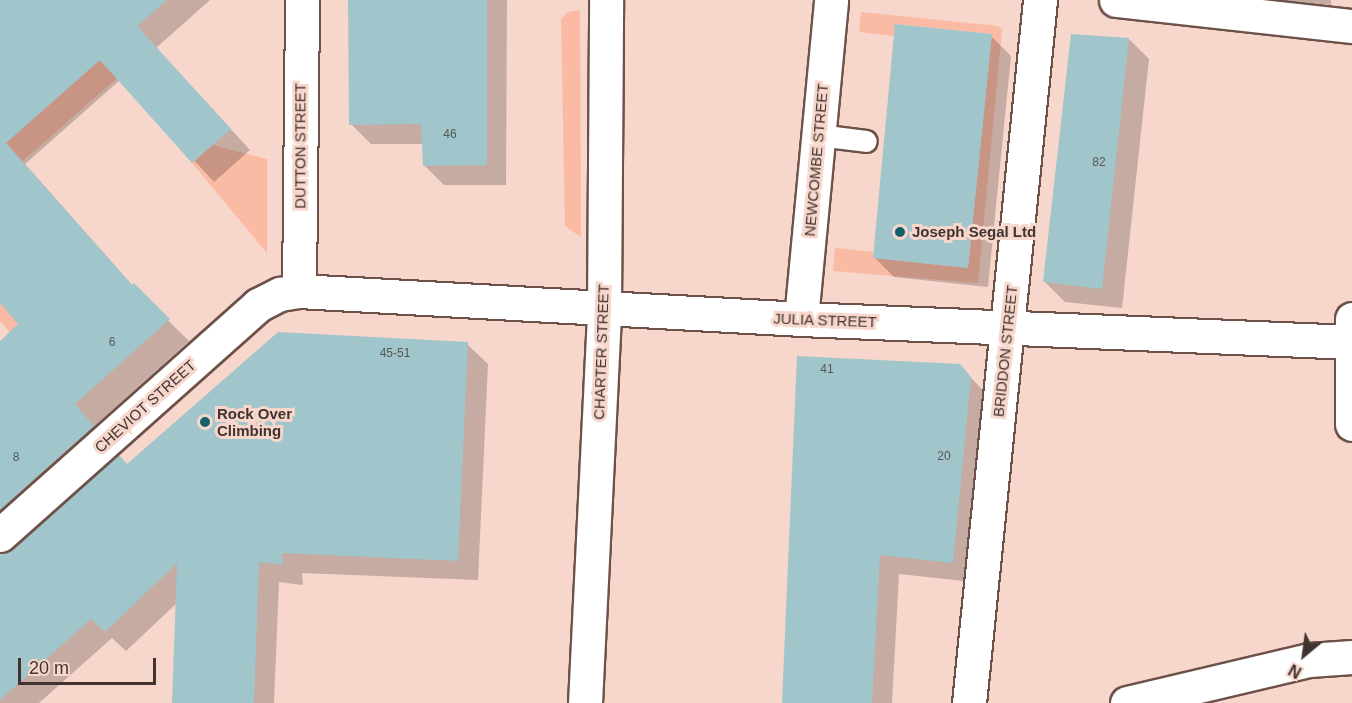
<!DOCTYPE html>
<html>
<head>
<meta charset="utf-8">
<style>
  body { margin:0 }
  #map { position:relative; width:1352px; height:703px; overflow:hidden; background:#f7d6cb; font-family:Arial,sans-serif }
  div>[style] { position:absolute }
  .green>* { inset:0; background:#fabaa4 }
  .shadow>* { inset:0; background:#0003 }
  .building>* { inset:0; background:#a0c5ca }
  .roads { filter:drop-shadow(2px 0 #6d5249) drop-shadow(-2px 0 #6d5249) drop-shadow(0 2px #6d5249) drop-shadow(0 -2px #6d5249) }
  .service>* { height:21px; margin:-10.5px; padding:0 10.5px; transform-origin:10.5px; border-radius:10.5px; background:#fff }
  .minor>* { height:33px; margin:-16.5px; padding:0 16.5px; transform-origin:16.5px; border-radius:16.5px; background:#fff }
  .trunk>* { height:33px; margin:-16.5px; padding:0 16.5px; transform-origin:16.5px; border-radius:16.5px; background:#fff }
  .dots>* { width:16px; height:16px; translate:-50% -50%; box-sizing:border-box; border:3px solid #f7d6cb; border-radius:50% }
  span { translate:-50% -50%; white-space:nowrap; text-align:center; line-height:1.15; -webkit-text-stroke:6px #f7d6cb; paint-order:stroke }
  .number-label { font-size:12px; color:#595856 }
  .number-label span { -webkit-text-stroke-width:0 }
  .street-label { font-size:15px; color:#413430 }
  .poi-label { font-size:15px; color:#413430; font-weight:700 }
  .left { translate:0 -50%; text-align:left }
  .north { position:absolute; left:1274px; top:625px; width:60px; height:60px; -webkit-text-stroke:4px #f7d6cb; paint-order:stroke; rotate:209deg; font-size:16px; font-weight:700; line-height:24px; text-align:center; color:#413430 }
  .north::after { content:''; display:block; margin:auto; width:21px; height:27px; background:#413430; clip-path:polygon(50% 0,100% 100%,50% 72%,0 100%) }
  .scale { position:absolute; left:18px; top:658px; width:138px; height:27px; box-sizing:border-box; border:3px solid #413430; border-top:0; padding-left:8px; font-size:18px; line-height:21px; white-space:nowrap; color:#413430; -webkit-text-stroke:4px #f7d6cb; paint-order:stroke }
</style>
</head>
<body>
<div id="map">
  <div class="green">
    <i style="clip-path:polygon(580px 10px,581px 237px,565px 226px,561px 20px,567px 12px)"></i>
    <i style="clip-path:polygon(861px 12px,998px 26px,1002px 30px,978px 283px,833px 271px,835px 248px,873px 252px,873px 258px,968px 268px,992px 34px,896px 24px,894px 36px,859px 32px)"></i>
    <i style="clip-path:polygon(99px 60px,117px 78px,0 181px,0 148px)"></i>
    <i style="clip-path:polygon(212px 145px,267px 159px,267px 253px,192px 163px)"></i>
    <i style="clip-path:polygon(0 303px,72px 384px,64px 392px,0 321px)"></i>
  </div>
  <div class="shadow">
    <i style="clip-path:polygon(0 0,210px 0,156px 48px,250px 150px,214px 182px,120px 80px,25px 164px,133px 286px,189px 341px,94px 426px,113px 447px,8px 542px,4px 552px,13px 550px,128px 466px,467px 344px,488px 364px,478px 580px,302px 573px,303px 585px,279px 582px,274px 703px,174px 703px,177px 603px,126px 651px,112px 638px,39px 703px,0 703px,0 343px,21px 324px,0 301px)"></i>
    <i style="clip-path:polygon(349px 0,507px 0,506px 185px,444px 185px,424px 165px,423px 144px,371px 144px,351px 124px)"></i>
    <i style="clip-path:polygon(1275px 0,1331px 0,1331px 5px)"></i>
    <i style="clip-path:polygon(991px 36px,1011px 56px,988px 287px,894px 277px,874px 257px)"></i>
    <i style="clip-path:polygon(1129px 39px,1149px 59px,1122px 308px,1065px 302px,1045px 282px)"></i>
    <i style="clip-path:polygon(960px 366px,990px 398px,973px 582px,899px 574px,892px 703px,784px 703px)"></i>
  </div>
  <div class="building">
    <i style="clip-path:polygon(0 0,167px 0,137px 26px,231px 129px,192px 163px,100px 60px,6px 143px,132px 285px,134px 283px,170px 319px,75px 404px,94px 426px,0 510px,0 341px,18px 324px,0 303px)"></i>
    <i style="clip-path:polygon(348px 0,487px 0,487px 165px,423px 166px,421px 124px,349px 125px)"></i>
    <i style="clip-path:polygon(895px 24px,992px 34px,968px 268px,873px 258px)"></i>
    <i style="clip-path:polygon(1071px 34px,1129px 38px,1102px 289px,1043px 282px)"></i>
    <i style="clip-path:polygon(278px 332px,468px 342px,458px 561px,282px 553px,283px 565px,259px 562px,254px 703px,172px 703px,177px 563px,105px 632px,91px 619px,0 700px,0 553px,12px 549px,118px 454px,127px 464px)"></i>
    <i style="clip-path:polygon(797px 356px,960px 364px,971px 377px,953px 563px,880px 555px,872px 703px,782px 703px)"></i>
  </div>
  <div class="roads">
    <div class="service">
      <i style="left:818px;top:135px;width:48px;rotate:7.1deg"></i>
    </div>
    <div class="minor">
      <i style="left:1116px;top:0;width:237px;rotate:6.3deg"></i>
      <i style="left:299px;top:291px;width:291px;rotate:-89.4deg"></i>
      <i style="left:801px;top:319px;width:320px;rotate:-84.6deg"></i>
      <i style="left:0;top:535px;width:346px;rotate:-41.7deg"></i>
      <i style="left:258px;top:305px;width:25px;rotate:-27deg"></i>
      <i style="left:280px;top:294px;width:19px;rotate:-9deg"></i>
      <i style="left:299px;top:291px;width:503px;rotate:3.19deg"></i>
      <i style="left:801px;top:319px;width:551px;rotate:2.39deg"></i>
      <i style="left:585px;top:703px;width:394px;rotate:-87.2deg"></i>
      <i style="left:604px;top:309px;width:309px;rotate:-89.6deg"></i>
      <i style="left:969px;top:703px;width:707px;rotate:-84.23deg"></i>
      <i style="left:1127px;top:703px;width:187px;rotate:-13.3deg"></i>
      <i style="left:1309px;top:660px;width:43px;rotate:-4deg"></i>
    </div>
    <div class="trunk">
      <i style="left:1352px;top:319px;width:105px;rotate:90deg"></i>
    </div>
  </div>
  <div class="dots">
    <i style="left:900px;top:232px;background:#14616b"></i>
    <i style="left:205px;top:422px;background:#14616b"></i>
  </div>
  <div class="number-label">
    <span style="left:450px;top:135px">46</span>
    <span style="left:1099px;top:163px">82</span>
    <span style="left:112px;top:343px">6</span>
    <span style="left:395px;top:354px">45-51</span>
    <span style="left:827px;top:370px">41</span>
    <span style="left:944px;top:457px">20</span>
    <span style="left:16px;top:458px">8</span>
  </div>
  <div class="street-label">
    <span style="left:300px;top:146px;rotate:-90deg">DUTTON STREET</span>
    <span style="left:816px;top:160px;rotate:-85deg">NEWCOMBE STREET</span>
    <span style="left:825px;top:320px;rotate:2deg">JULIA STREET</span>
    <span style="left:1005px;top:351px;rotate:-84deg">BRIDDON STREET</span>
    <span style="left:601px;top:352px;rotate:-88deg">CHARTER STREET</span>
    <span style="left:145px;top:406px;rotate:-42deg">CHEVIOT STREET</span>
  </div>
  <div class="poi-label">
    <span class="left" style="left:912px;top:232px">Joseph Segal Ltd</span>
    <span class="left" style="left:217px;top:422px">Rock Over<br>Climbing</span>
  </div>
  <div class="north">N</div>
  <div class="scale">20 m</div>
</div>
</body>
</html>
